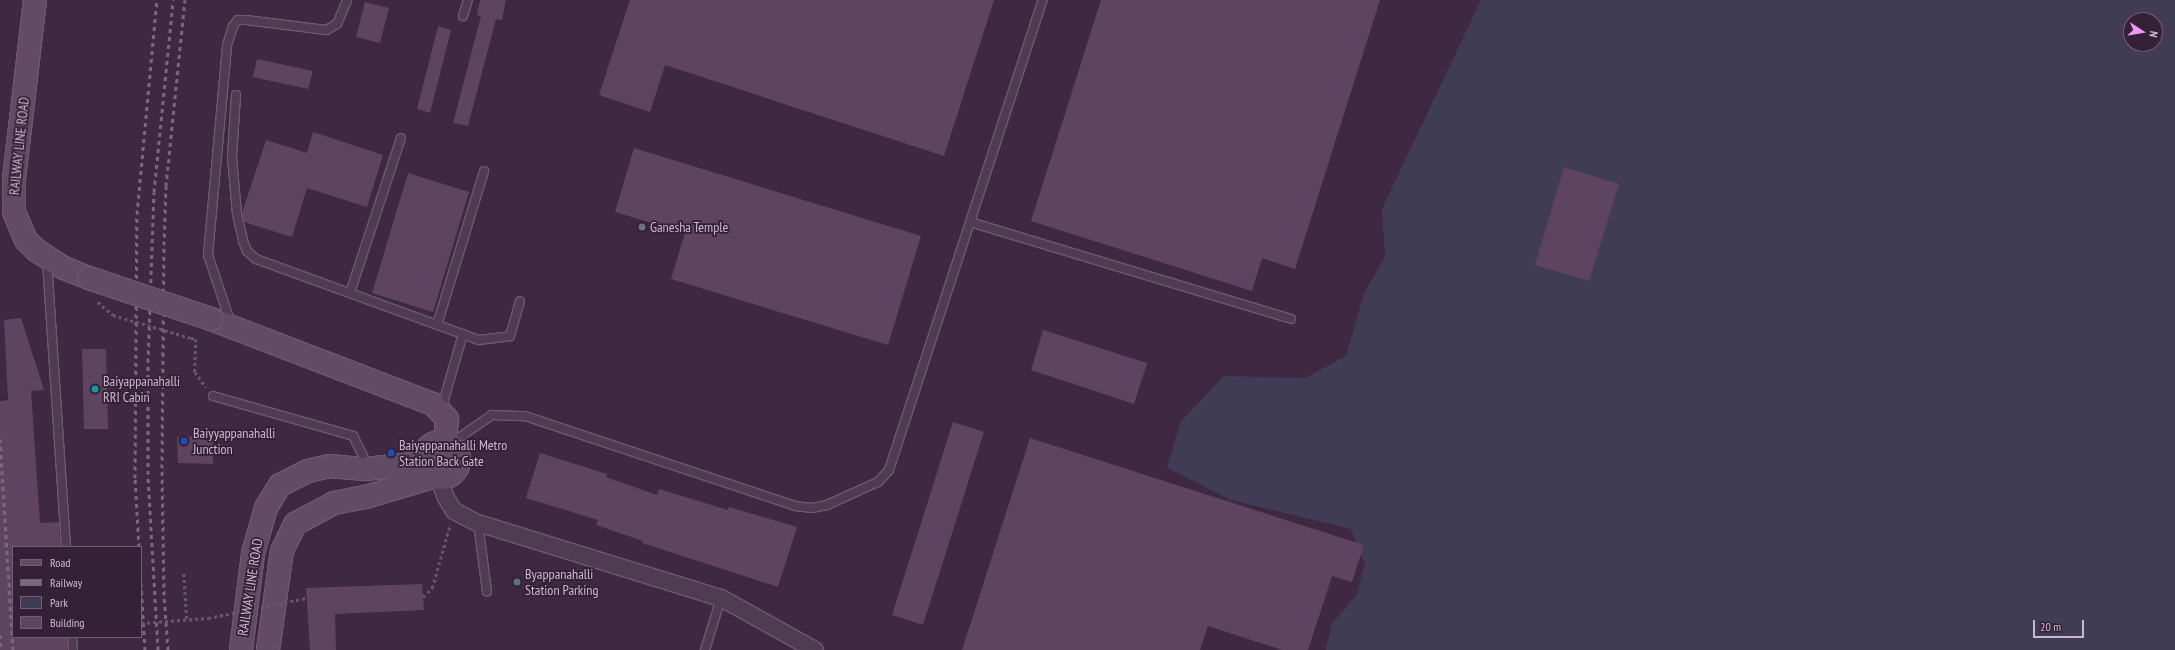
<!DOCTYPE html>
<html>
<head>
<meta charset="utf-8">
<style>
  body { margin:0 }
  #map { position:relative; width:2175px; height:650px; overflow:hidden; background:#3f2842; font-family:"PT Sans Narrow",sans-serif }
  div>[style] { position:absolute }
  .green>* { inset:0; background:#413c55 }
  .building>* { inset:0; background:#5f4462 }
  .path>* { height:2.5px; margin-top:-1.25px; transform-origin:0; background:repeating-linear-gradient(90deg,#64586f 0 3px,transparent 0 6px) }
  .roads { filter:drop-shadow(1px 0 #6d5a6f) drop-shadow(-1px 0 #6d5a6f) drop-shadow(0 1px #6d5a6f) drop-shadow(0 -1px #6d5a6f) }
  .service>* { height:8px; margin:-4px; padding:0 4px; transform-origin:4px; border-radius:4px; background:#503c52 }
  .minor>* { height:16px; margin:-8px; padding:0 8px; transform-origin:8px; border-radius:8px; background:#503c52 }
  .secondary>* { height:22px; margin:-11px; padding:0 11px; transform-origin:11px; border-radius:11px; background:#634a65 }
  .secondary>.ring { margin:-11px; padding:0; box-sizing:content-box; background:none; border:22px solid #634a65; border-radius:50% }
  .rail>* { height:3px; margin-top:-1.5px; transform-origin:0; background:repeating-linear-gradient(90deg,#7d667f 0 4px,transparent 0 8px) }
  .path-bridge>* { height:2.5px; margin-top:-1.25px; transform-origin:0; background:repeating-linear-gradient(90deg,#64586f 0 3px,transparent 0 6px) }
  .bridges { filter:drop-shadow(1px 0 #6d5a6f) drop-shadow(-1px 0 #6d5a6f) drop-shadow(0 1px #6d5a6f) drop-shadow(0 -1px #6d5a6f) }
  .secondary-bridge>* { height:22px; margin:-11px; padding:0 11px; transform-origin:11px; border-radius:11px; background:#634a65 }
  .dots>* { width:11px; height:11px; translate:-50% -50%; box-sizing:border-box; border:2px solid #352137; border-radius:50% }
  span { translate:-50% -50%; white-space:nowrap; text-align:center; line-height:1.15; -webkit-text-stroke:3.5px #352137; paint-order:stroke }
  .street-label { font-size:14px; color:#cab9cc }
  .poi-label { font-size:14px; color:#cab9cc }
  .left { translate:0 -50%; text-align:left }
  .legend { position:absolute; left:12px; top:546px; width:130px; height:92px; box-sizing:border-box; background:#352137; border:1px solid #715e73; margin:0; padding:5px 7px; list-style:none; font-size:12px; color:#cab9cc }
  .legend li { display:flex; align-items:center; gap:8px; height:20px }
  .legend b { width:20px; border:1px solid #715e73 }
  .north { position:absolute; left:2123px; top:12px; width:40px; height:40px; box-sizing:border-box; background:#352137; border:1px solid #715e73; border-radius:50%; rotate:102deg; font-size:11px; font-weight:700; line-height:16px; text-align:center; color:#cab9cc }
  .north::after { content:''; display:block; margin:auto; width:14px; height:18px; background:#ee96f4; clip-path:polygon(50% 0,100% 100%,50% 72%,0 100%) }
  .scale { position:absolute; left:2033px; top:620px; width:51px; height:18px; box-sizing:border-box; border:2px solid #cab9cc; border-top:0; padding-left:5px; font-size:12px; line-height:14px; white-space:nowrap; color:#cab9cc; -webkit-text-stroke:3px #352137; paint-order:stroke }
</style>
</head>
<body>
<div id="map">
  <div class="green">
    <i style="clip-path:polygon(evenodd,1481px 0,2175px 0,2175px 650px,1326px 650px,1331px 625px,1357px 594px,1365px 564px,1351px 529px,1231px 500px,1167px 468px,1181px 421px,1224px 376px,1305px 378px,1346px 356px,1364px 293px,1385px 257px,1382px 209px,1481px 0,2131px 20px,2155px 20px,2155px 44px,2131px 44px,2131px 20px)"></i>
  </div>
  <div class="building">
    <i style="clip-path:polygon(480px 0,506px 0,502px 20px,496px 19px,468px 126px,453px 123px,481px 16px,477px 15px)"></i>
    <i style="clip-path:polygon(630px 0,994px 0,944px 156px,665px 65px,650px 112px,599px 95px)"></i>
    <i style="clip-path:polygon(1101px 0,1380px 0,1295px 269px,1262px 258px,1252px 291px,1031px 221px)"></i>
    <i style="clip-path:polygon(365px 2px,389px 8px,380px 43px,356px 37px)"></i>
    <i style="clip-path:polygon(438px 26px,451px 30px,430px 113px,417px 109px)"></i>
    <i style="clip-path:polygon(257px 59px,313px 71px,308px 89px,253px 77px)"></i>
    <i style="clip-path:polygon(313px 132px,383px 155px,367px 207px,307px 188px,292px 237px,244px 222px,242px 213px,266px 140px,307px 153px)"></i>
    <i style="clip-path:polygon(634px 148px,921px 236px,888px 345px,671px 279px,685px 233px,615px 212px)"></i>
    <i style="clip-path:polygon(1564px 167px,1619px 184px,1589px 281px,1535px 265px)"></i>
    <i style="clip-path:polygon(408px 173px,469px 192px,433px 312px,372px 293px)"></i>
    <i style="clip-path:polygon(21px 318px,44px 390px,31px 391px,40px 523px,59px 522px,60px 547px,13px 547px,13px 637px,67px 637px,67px 650px,0 650px,0 401px,8px 400px,4px 320px)"></i>
    <i style="clip-path:polygon(1043px 330px,1147px 363px,1134px 404px,1031px 370px)"></i>
    <i style="clip-path:polygon(82px 349px,106px 349px,108px 429px,84px 429px)"></i>
    <i style="clip-path:polygon(953px 422px,984px 432px,923px 625px,892px 615px)"></i>
    <i style="clip-path:polygon(213px 436px,213px 464px,178px 463px,177px 437px)"></i>
    <i style="clip-path:polygon(1030px 438px,1364px 545px,1352px 582px,1332px 576px,1308px 650px,1282px 650px,1208px 626px,1200px 650px,962px 650px)"></i>
    <i style="clip-path:polygon(540px 453px,607px 474px,606px 477px,657px 495px,659px 489px,728px 510px,729px 507px,797px 527px,778px 587px,642px 543px,643px 541px,596px 525px,598px 520px,526px 498px)"></i>
    <i style="clip-path:polygon(422px 584px,424px 610px,335px 614px,336px 650px,310px 650px,306px 588px)"></i>
  </div>
  <div class="path">
    <i style="left:98px;top:302px;width:20px;rotate:41deg"></i>
    <i style="left:191px;top:338px;width:5px;rotate:11deg"></i>
    <i style="left:196px;top:339px;width:33px;rotate:92deg"></i>
    <i style="left:195px;top:372px;width:19px;rotate:54deg"></i>
    <i style="left:184px;top:574px;width:47px;rotate:86.3deg"></i>
    <i style="left:423px;top:597px;width:13px;rotate:-45deg"></i>
    <i style="left:432px;top:588px;width:66px;rotate:-74.1deg"></i>
  </div>
  <div class="roads">
    <div class="service">
      <i style="left:463px;top:16px;width:17px;rotate:-73deg"></i>
      <i style="left:236px;top:95px;width:62px;rotate:93.7deg"></i>
      <i style="left:232px;top:157px;width:57px;rotate:85deg"></i>
      <i style="left:237px;top:214px;width:28px;rotate:77deg"></i>
      <i style="left:243px;top:241px;width:11px;rotate:68deg"></i>
      <i style="left:247px;top:251px;width:12px;rotate:42deg"></i>
      <i style="left:256px;top:259px;width:237px;rotate:20deg"></i>
      <i style="left:479px;top:340px;width:31px;rotate:-7deg"></i>
      <i style="left:510px;top:336px;width:36px;rotate:-74deg"></i>
      <i style="left:970px;top:222px;width:335px;rotate:16.8deg"></i>
      <i style="left:47px;top:261px;width:287px;rotate:86.2deg"></i>
      <i style="left:350px;top:293px;width:163px;rotate:-71.8deg"></i>
      <i style="left:231px;top:324px;width:73px;rotate:-108.4deg"></i>
      <i style="left:208px;top:255px;width:211px;rotate:-84.8deg"></i>
      <i style="left:227px;top:45px;width:20px;rotate:-72deg"></i>
      <i style="left:233px;top:26px;width:8px;rotate:-50deg"></i>
      <i style="left:238px;top:20px;width:8px"></i>
      <i style="left:246px;top:20px;width:81px;rotate:7.1deg"></i>
      <i style="left:326px;top:30px;width:13px;rotate:-29deg"></i>
      <i style="left:337px;top:24px;width:26px;rotate:-67deg"></i>
      <i style="left:437px;top:325px;width:161px;rotate:-73deg"></i>
      <i style="left:213px;top:396px;width:146px;rotate:15.9deg"></i>
      <i style="left:353px;top:436px;width:22px;rotate:63deg"></i>
      <i style="left:363px;top:456px;width:13px;rotate:81deg"></i>
      <i style="left:441px;top:410px;width:79px;rotate:-73.9deg"></i>
      <i style="left:450px;top:444px;width:51px;rotate:-34.6deg"></i>
      <i style="left:492px;top:415px;width:33px;rotate:2deg"></i>
      <i style="left:525px;top:416px;width:285px;rotate:18.4deg"></i>
      <i style="left:795px;top:506px;width:17px;rotate:7deg"></i>
      <i style="left:812px;top:508px;width:15px;rotate:-11deg"></i>
      <i style="left:827px;top:505px;width:56px;rotate:-24.3deg"></i>
      <i style="left:878px;top:482px;width:16px;rotate:-47deg"></i>
      <i style="left:889px;top:470px;width:495px;rotate:-71.9deg"></i>
      <i style="left:478px;top:523px;width:69px;rotate:82.5deg"></i>
      <i style="left:72px;top:637px;width:13px;rotate:86deg"></i>
      <i style="left:705px;top:650px;width:54px;rotate:-72.9deg"></i>
    </div>
    <div class="minor">
      <i style="left:439px;top:479px;width:20px;rotate:70deg"></i>
      <i style="left:446px;top:498px;width:15px;rotate:58deg"></i>
      <i style="left:454px;top:511px;width:27px;rotate:27deg"></i>
      <i style="left:478px;top:523px;width:254px;rotate:17.2deg"></i>
      <i style="left:721px;top:598px;width:107px;rotate:29deg"></i>
    </div>
    <div class="secondary">
      <i style="left:35px;top:0;width:180px;rotate:96.7deg"></i>
      <i style="left:14px;top:179px;width:33px;rotate:90deg"></i>
      <i style="left:14px;top:212px;width:30px;rotate:67deg"></i>
      <i style="left:26px;top:240px;width:14px;rotate:45deg"></i>
      <i style="left:36px;top:250px;width:33px;rotate:33deg"></i>
      <i style="left:64px;top:268px;width:27px;rotate:22deg"></i>
      <i style="left:211px;top:319px;width:238px;rotate:21deg"></i>
      <i style="left:433px;top:404px;width:21px;rotate:47deg"></i>
      <i style="left:447px;top:419px;width:23px;rotate:95deg"></i>
      <i class="ring" style="left:423px;top:442px;width:14px;height:14px"></i>
      <i style="left:241px;top:650px;width:98px;rotate:-82.9deg"></i>
      <i style="left:253px;top:553px;width:47px;rotate:-73.9deg"></i>
      <i style="left:266px;top:508px;width:27px;rotate:-59deg"></i>
      <i style="left:280px;top:485px;width:31px;rotate:-27deg"></i>
      <i style="left:308px;top:471px;width:22px;rotate:-13deg"></i>
      <i style="left:329px;top:466px;width:36px;rotate:5deg"></i>
      <i style="left:365px;top:469px;width:58px;rotate:-5.9deg"></i>
      <i style="left:268px;top:650px;width:100px;rotate:-82deg"></i>
      <i style="left:282px;top:551px;width:30px;rotate:-64deg"></i>
      <i style="left:295px;top:524px;width:44px;rotate:-28.3deg"></i>
      <i style="left:334px;top:503px;width:36px;rotate:-11deg"></i>
      <i style="left:369px;top:496px;width:67px;rotate:-16.5deg"></i>
    </div>
  </div>
  <div class="rail">
    <i style="left:0;top:439px;width:211px;rotate:86.5deg"></i>
    <i style="left:139px;top:547px;width:69px;rotate:-93.3deg"></i>
    <i style="left:135px;top:478px;width:264px;rotate:-89.6deg"></i>
    <i style="left:137px;top:214px;width:215px;rotate:-84.7deg"></i>
    <i style="left:141px;top:583px;width:67px;rotate:86.6deg"></i>
    <i style="left:0;top:635px;width:15px;rotate:86deg"></i>
    <i style="left:158px;top:650px;width:176px;rotate:-93.3deg"></i>
    <i style="left:148px;top:474px;width:112px;rotate:-90deg"></i>
    <i style="left:148px;top:362px;width:170px;rotate:-88deg"></i>
    <i style="left:154px;top:192px;width:193px;rotate:-84.3deg"></i>
    <i style="left:168px;top:650px;width:55px;rotate:-94.2deg"></i>
    <i style="left:164px;top:595px;width:127px;rotate:-90.9deg"></i>
    <i style="left:162px;top:468px;width:223px;rotate:-89.5deg"></i>
    <i style="left:164px;top:245px;width:59px;rotate:-88.1deg"></i>
    <i style="left:166px;top:186px;width:187px;rotate:-84.2deg"></i>
  </div>
  <div class="path-bridge">
    <i style="left:113px;top:315px;width:81px;rotate:16.4deg"></i>
    <i style="left:141px;top:623px;width:67px;rotate:-4.3deg"></i>
    <i style="left:208px;top:618px;width:101px;rotate:-11.4deg"></i>
  </div>
  <div class="bridges">
    <div class="secondary-bridge">
      <i style="left:89px;top:278px;width:129px;rotate:18.6deg"></i>
    </div>
  </div>
  <div class="dots">
    <i style="left:642px;top:227px;background:#6b7280"></i>
    <i style="left:95px;top:389px;background:#0f9aa8"></i>
    <i style="left:184px;top:441px;background:#1a4fb4"></i>
    <i style="left:391px;top:453px;background:#1a4fb4"></i>
    <i style="left:517px;top:582px;background:#5c6f8a"></i>
  </div>
  <div class="street-label">
    <span style="left:19px;top:146px;rotate:-84deg">RAILWAY LINE ROAD</span>
    <span style="left:250px;top:587px;rotate:-81deg">RAILWAY LINE ROAD</span>
  </div>
  <div class="poi-label">
    <span class="left" style="left:650px;top:227px">Ganesha Temple</span>
    <span class="left" style="left:103px;top:389px">Baiyappanahalli<br>RRI Cabin</span>
    <span class="left" style="left:193px;top:441px">Baiyyappanahalli<br>Junction</span>
    <span class="left" style="left:399px;top:453px">Baiyappanahalli Metro<br>Station Back Gate</span>
    <span class="left" style="left:525px;top:582px">Byappanahalli<br>Station Parking</span>
  </div>
  <ul class="legend">
  <li><b style="height:5px;background:#634a65"></b>Road</li>
  <li><b style="height:5px;background:#7d667f"></b>Railway</li>
  <li><b style="height:11px;background:#413c55"></b>Park</li>
  <li><b style="height:11px;background:#5f4462"></b>Building</li>
  </ul>
  <div class="north">N</div>
  <div class="scale">20 m</div>
</div>
</body>
</html>
